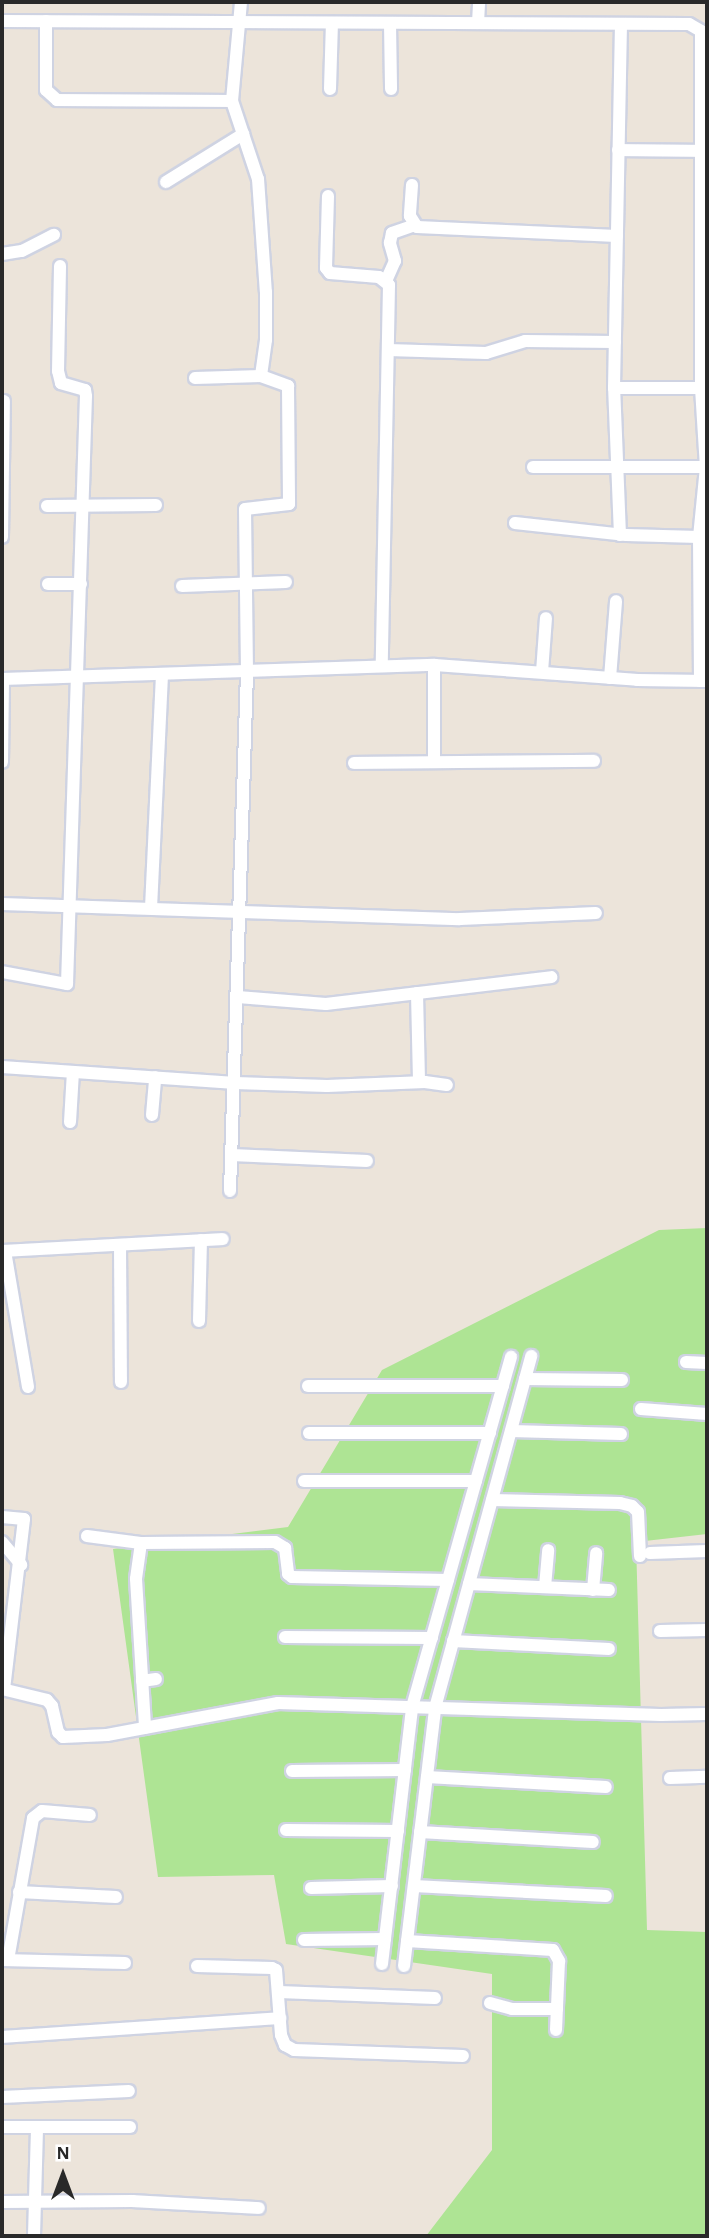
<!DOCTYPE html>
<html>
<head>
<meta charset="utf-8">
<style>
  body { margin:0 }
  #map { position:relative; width:709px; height:2238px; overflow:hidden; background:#ece4da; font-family:"Alegreya Sans",sans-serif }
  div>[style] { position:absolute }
  .green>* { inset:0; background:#aee494 }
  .roads { filter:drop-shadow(2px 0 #cfd3e2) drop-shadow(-2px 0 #cfd3e2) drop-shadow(0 2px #cfd3e2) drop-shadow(0 -2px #cfd3e2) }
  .minor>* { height:12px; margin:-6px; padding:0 6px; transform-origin:6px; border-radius:6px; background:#fff }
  span { translate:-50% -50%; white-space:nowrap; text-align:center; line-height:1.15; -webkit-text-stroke:5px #fff; paint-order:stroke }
  .frame { position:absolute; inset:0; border:4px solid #292929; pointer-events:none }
  .north { position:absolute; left:28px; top:2140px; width:70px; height:70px; -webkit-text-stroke:5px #fff; paint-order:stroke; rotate:0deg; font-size:19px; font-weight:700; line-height:28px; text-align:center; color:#292929 }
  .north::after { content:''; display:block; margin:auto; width:24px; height:32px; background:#292929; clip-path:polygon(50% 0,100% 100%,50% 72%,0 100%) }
</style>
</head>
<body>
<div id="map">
  <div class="green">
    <i style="clip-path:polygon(707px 1228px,707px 1534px,636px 1542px,647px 1930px,707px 1932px,707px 2236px,426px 2236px,492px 2150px,492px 1974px,286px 1944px,274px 1875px,158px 1877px,113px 1549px,288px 1527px,382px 1370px,659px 1230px)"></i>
  </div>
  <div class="roads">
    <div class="minor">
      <i style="left:241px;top:2px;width:99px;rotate:95.2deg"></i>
      <i style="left:232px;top:101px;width:82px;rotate:71.6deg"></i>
      <i style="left:258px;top:179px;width:113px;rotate:86deg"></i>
      <i style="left:266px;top:292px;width:48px;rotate:90deg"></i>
      <i style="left:266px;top:340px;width:36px;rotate:98deg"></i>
      <i style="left:2px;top:21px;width:687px;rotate:0.25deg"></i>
      <i style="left:689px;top:24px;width:14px;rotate:30deg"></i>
      <i style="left:701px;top:31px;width:357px;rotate:90deg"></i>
      <i style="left:701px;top:388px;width:79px;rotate:86.4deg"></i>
      <i style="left:706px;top:467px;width:70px;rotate:95.7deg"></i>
      <i style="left:699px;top:537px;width:144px;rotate:89.6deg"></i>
      <i style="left:46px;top:21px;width:69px;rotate:90deg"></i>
      <i style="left:46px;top:90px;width:15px;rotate:42deg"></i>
      <i style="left:57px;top:100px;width:175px;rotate:0.3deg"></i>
      <i style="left:390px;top:23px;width:66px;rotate:89.1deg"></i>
      <i style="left:478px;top:23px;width:21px;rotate:-87deg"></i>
      <i style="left:330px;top:89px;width:66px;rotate:-88.3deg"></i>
      <i style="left:618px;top:150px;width:89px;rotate:0.6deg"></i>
      <i style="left:166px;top:182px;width:91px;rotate:-31.9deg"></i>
      <i style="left:412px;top:185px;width:31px;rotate:94deg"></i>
      <i style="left:410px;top:216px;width:13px;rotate:58deg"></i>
      <i style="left:417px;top:227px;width:200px;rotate:2.6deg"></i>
      <i style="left:328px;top:196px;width:72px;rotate:91.6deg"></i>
      <i style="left:326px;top:268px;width:6px;rotate:51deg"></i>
      <i style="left:330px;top:273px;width:49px;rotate:4.7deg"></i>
      <i style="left:379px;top:277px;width:13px;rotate:39deg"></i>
      <i style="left:389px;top:285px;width:381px;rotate:91.1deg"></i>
      <i style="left:2px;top:254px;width:20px;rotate:-9deg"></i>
      <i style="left:22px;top:251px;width:36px;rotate:-27deg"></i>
      <i style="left:386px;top:281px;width:22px;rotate:-66deg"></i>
      <i style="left:395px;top:261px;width:19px;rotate:-106deg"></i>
      <i style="left:390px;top:243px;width:10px;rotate:-79deg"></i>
      <i style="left:392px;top:233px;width:24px;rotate:-19deg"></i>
      <i style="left:388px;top:350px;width:98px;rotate:1.8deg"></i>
      <i style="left:486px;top:353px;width:41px;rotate:-17.1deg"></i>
      <i style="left:525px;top:341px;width:90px;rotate:0.6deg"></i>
      <i style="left:195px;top:378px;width:66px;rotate:-1.7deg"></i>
      <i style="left:261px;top:376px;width:29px;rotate:20deg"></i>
      <i style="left:288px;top:386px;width:118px;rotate:89.5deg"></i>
      <i style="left:289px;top:504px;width:44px;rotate:173.5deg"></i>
      <i style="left:245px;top:509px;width:164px;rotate:89.3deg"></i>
      <i style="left:247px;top:673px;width:518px;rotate:91.88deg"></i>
      <i style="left:614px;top:388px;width:93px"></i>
      <i style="left:533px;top:467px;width:174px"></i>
      <i style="left:47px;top:506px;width:109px;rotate:-0.5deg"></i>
      <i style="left:515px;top:523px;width:112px;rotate:6.2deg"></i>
      <i style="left:626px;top:535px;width:73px;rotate:1.6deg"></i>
      <i style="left:620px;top:535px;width:147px;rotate:-92.3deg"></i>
      <i style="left:614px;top:388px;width:364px;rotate:-88.9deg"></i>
      <i style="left:2px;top:537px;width:136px;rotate:-89.2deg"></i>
      <i style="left:48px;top:584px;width:33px"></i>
      <i style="left:182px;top:586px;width:104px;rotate:-2.2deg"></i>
      <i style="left:434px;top:666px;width:94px;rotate:90deg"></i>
      <i style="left:542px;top:672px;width:54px;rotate:-85.8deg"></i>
      <i style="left:610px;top:678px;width:77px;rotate:-85.5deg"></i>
      <i style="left:2px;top:679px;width:433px;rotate:-1.9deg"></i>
      <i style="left:435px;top:665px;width:203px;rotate:4.2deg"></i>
      <i style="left:637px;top:680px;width:70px;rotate:0.8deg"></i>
      <i style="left:2px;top:762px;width:83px;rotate:-89.3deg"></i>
      <i style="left:354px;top:763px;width:240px;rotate:-0.5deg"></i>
      <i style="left:2px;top:904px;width:458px;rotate:1.9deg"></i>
      <i style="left:460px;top:919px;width:136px;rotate:-2.5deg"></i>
      <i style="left:151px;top:908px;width:234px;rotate:-87.3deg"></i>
      <i style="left:2px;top:972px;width:66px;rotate:10.5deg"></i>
      <i style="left:67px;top:984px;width:588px;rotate:-88.15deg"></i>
      <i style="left:86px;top:396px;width:6px;rotate:-99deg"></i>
      <i style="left:85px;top:390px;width:25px;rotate:-164deg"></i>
      <i style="left:61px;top:383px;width:12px;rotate:-104deg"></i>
      <i style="left:58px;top:371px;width:105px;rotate:-88.9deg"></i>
      <i style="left:417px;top:993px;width:89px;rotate:88.7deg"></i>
      <i style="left:238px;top:997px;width:88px;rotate:4.5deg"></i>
      <i style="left:326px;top:1004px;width:227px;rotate:-6.8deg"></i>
      <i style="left:2px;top:1067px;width:234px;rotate:3.9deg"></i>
      <i style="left:235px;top:1083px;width:92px;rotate:1.9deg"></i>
      <i style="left:327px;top:1086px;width:98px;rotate:-2.3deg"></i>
      <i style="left:425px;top:1082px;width:22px;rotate:8deg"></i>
      <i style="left:152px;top:1115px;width:38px;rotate:-85deg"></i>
      <i style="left:70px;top:1122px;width:50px;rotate:-86.6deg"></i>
      <i style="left:232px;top:1155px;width:135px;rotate:2.5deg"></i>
      <i style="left:120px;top:1246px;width:136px;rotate:89.6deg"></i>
      <i style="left:2px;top:1251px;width:221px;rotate:-3.1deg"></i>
      <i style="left:5px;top:1251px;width:138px;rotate:80.4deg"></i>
      <i style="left:199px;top:1321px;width:81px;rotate:-88.6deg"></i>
      <i style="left:686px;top:1362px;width:21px;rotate:3deg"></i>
      <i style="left:525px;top:1379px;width:97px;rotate:0.6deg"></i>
      <i style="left:308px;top:1386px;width:195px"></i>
      <i style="left:641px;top:1409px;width:66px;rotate:4.3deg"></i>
      <i style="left:511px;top:1431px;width:110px;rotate:1.6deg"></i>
      <i style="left:309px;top:1433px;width:181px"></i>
      <i style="left:304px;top:1481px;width:172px"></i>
      <i style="left:492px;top:1500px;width:128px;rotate:1.3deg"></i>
      <i style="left:620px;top:1503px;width:12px;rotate:14deg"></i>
      <i style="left:632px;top:1506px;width:8px;rotate:45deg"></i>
      <i style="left:638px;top:1512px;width:44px;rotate:87.4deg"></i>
      <i style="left:2px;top:1517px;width:22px;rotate:5deg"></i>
      <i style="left:24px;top:1519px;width:171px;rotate:96.7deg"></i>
      <i style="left:87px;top:1536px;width:54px;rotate:7.4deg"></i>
      <i style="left:141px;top:1543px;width:134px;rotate:-0.4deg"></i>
      <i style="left:275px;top:1542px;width:12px;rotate:31deg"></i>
      <i style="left:285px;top:1548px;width:26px;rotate:83deg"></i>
      <i style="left:288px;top:1574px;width:5px;rotate:37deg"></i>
      <i style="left:292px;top:1577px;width:156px;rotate:1.1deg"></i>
      <i style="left:2px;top:1542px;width:30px;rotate:50deg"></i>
      <i style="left:141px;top:1543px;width:36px;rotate:98deg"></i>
      <i style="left:136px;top:1579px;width:149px;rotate:86.5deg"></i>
      <i style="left:650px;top:1553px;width:57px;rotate:-2deg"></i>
      <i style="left:469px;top:1584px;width:140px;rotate:2.5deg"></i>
      <i style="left:545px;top:1587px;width:37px;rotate:-85deg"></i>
      <i style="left:593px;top:1590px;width:37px;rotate:-85deg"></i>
      <i style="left:660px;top:1631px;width:47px;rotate:-1.2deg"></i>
      <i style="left:285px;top:1637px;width:147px;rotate:0.4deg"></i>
      <i style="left:453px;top:1641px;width:156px;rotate:2.9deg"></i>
      <i style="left:142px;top:1681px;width:14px;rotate:-8deg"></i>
      <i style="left:2px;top:1689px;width:46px;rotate:13.7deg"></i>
      <i style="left:47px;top:1700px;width:8px;rotate:50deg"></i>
      <i style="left:52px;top:1706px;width:27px;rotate:77deg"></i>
      <i style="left:58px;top:1732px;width:7px;rotate:45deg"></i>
      <i style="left:63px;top:1737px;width:44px;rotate:-2.6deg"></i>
      <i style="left:107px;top:1735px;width:174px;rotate:-10.6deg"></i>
      <i style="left:278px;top:1703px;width:383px;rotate:1.8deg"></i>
      <i style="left:661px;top:1715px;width:46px;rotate:-1.2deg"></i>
      <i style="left:292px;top:1771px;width:113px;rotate:-0.5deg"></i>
      <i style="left:427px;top:1777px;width:179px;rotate:3.2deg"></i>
      <i style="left:670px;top:1778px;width:37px;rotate:-2deg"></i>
      <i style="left:286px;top:1830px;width:112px;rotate:0.5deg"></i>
      <i style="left:420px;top:1832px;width:173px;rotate:3.3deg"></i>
      <i style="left:414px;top:1886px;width:192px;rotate:3deg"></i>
      <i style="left:311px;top:1888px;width:81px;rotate:-1.4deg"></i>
      <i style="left:19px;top:1892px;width:97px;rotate:3deg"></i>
      <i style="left:304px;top:1940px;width:81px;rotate:-0.7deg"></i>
      <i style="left:407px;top:1941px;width:146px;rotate:3.5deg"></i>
      <i style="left:553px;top:1950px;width:13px;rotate:61deg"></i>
      <i style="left:559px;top:1961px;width:69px;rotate:92.5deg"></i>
      <i style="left:2px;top:1960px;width:123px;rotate:1.4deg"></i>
      <i style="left:8px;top:1960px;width:144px;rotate:-80deg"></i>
      <i style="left:33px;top:1818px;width:11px;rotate:-38deg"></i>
      <i style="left:42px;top:1811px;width:48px;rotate:4.8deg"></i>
      <i style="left:382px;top:1964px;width:259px;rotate:-83.3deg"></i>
      <i style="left:412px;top:1707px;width:364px;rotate:-74.2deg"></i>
      <i style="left:197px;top:1966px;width:75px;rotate:1.5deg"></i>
      <i style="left:272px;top:1968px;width:4px;rotate:27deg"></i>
      <i style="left:276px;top:1970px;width:65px;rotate:85.6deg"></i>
      <i style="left:281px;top:2035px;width:11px;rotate:68deg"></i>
      <i style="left:285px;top:2045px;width:10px;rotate:29deg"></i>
      <i style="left:294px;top:2050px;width:169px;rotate:2deg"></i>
      <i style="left:404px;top:1966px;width:260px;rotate:-83.1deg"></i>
      <i style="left:435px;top:1708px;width:365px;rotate:-74.7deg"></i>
      <i style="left:279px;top:1992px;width:156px;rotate:2.2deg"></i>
      <i style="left:490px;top:2003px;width:23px;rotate:15deg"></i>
      <i style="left:512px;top:2009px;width:45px"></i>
      <i style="left:2px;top:2037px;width:279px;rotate:-3.9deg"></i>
      <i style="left:2px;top:2097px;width:127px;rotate:-2.7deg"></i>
      <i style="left:2px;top:2127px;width:128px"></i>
      <i style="left:2px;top:2202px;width:131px;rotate:-0.4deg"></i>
      <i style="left:133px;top:2201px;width:126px;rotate:3.2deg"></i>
      <i style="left:34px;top:2236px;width:107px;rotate:-88.4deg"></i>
    </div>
  </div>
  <div class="frame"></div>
  <div class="north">N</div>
</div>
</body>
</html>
